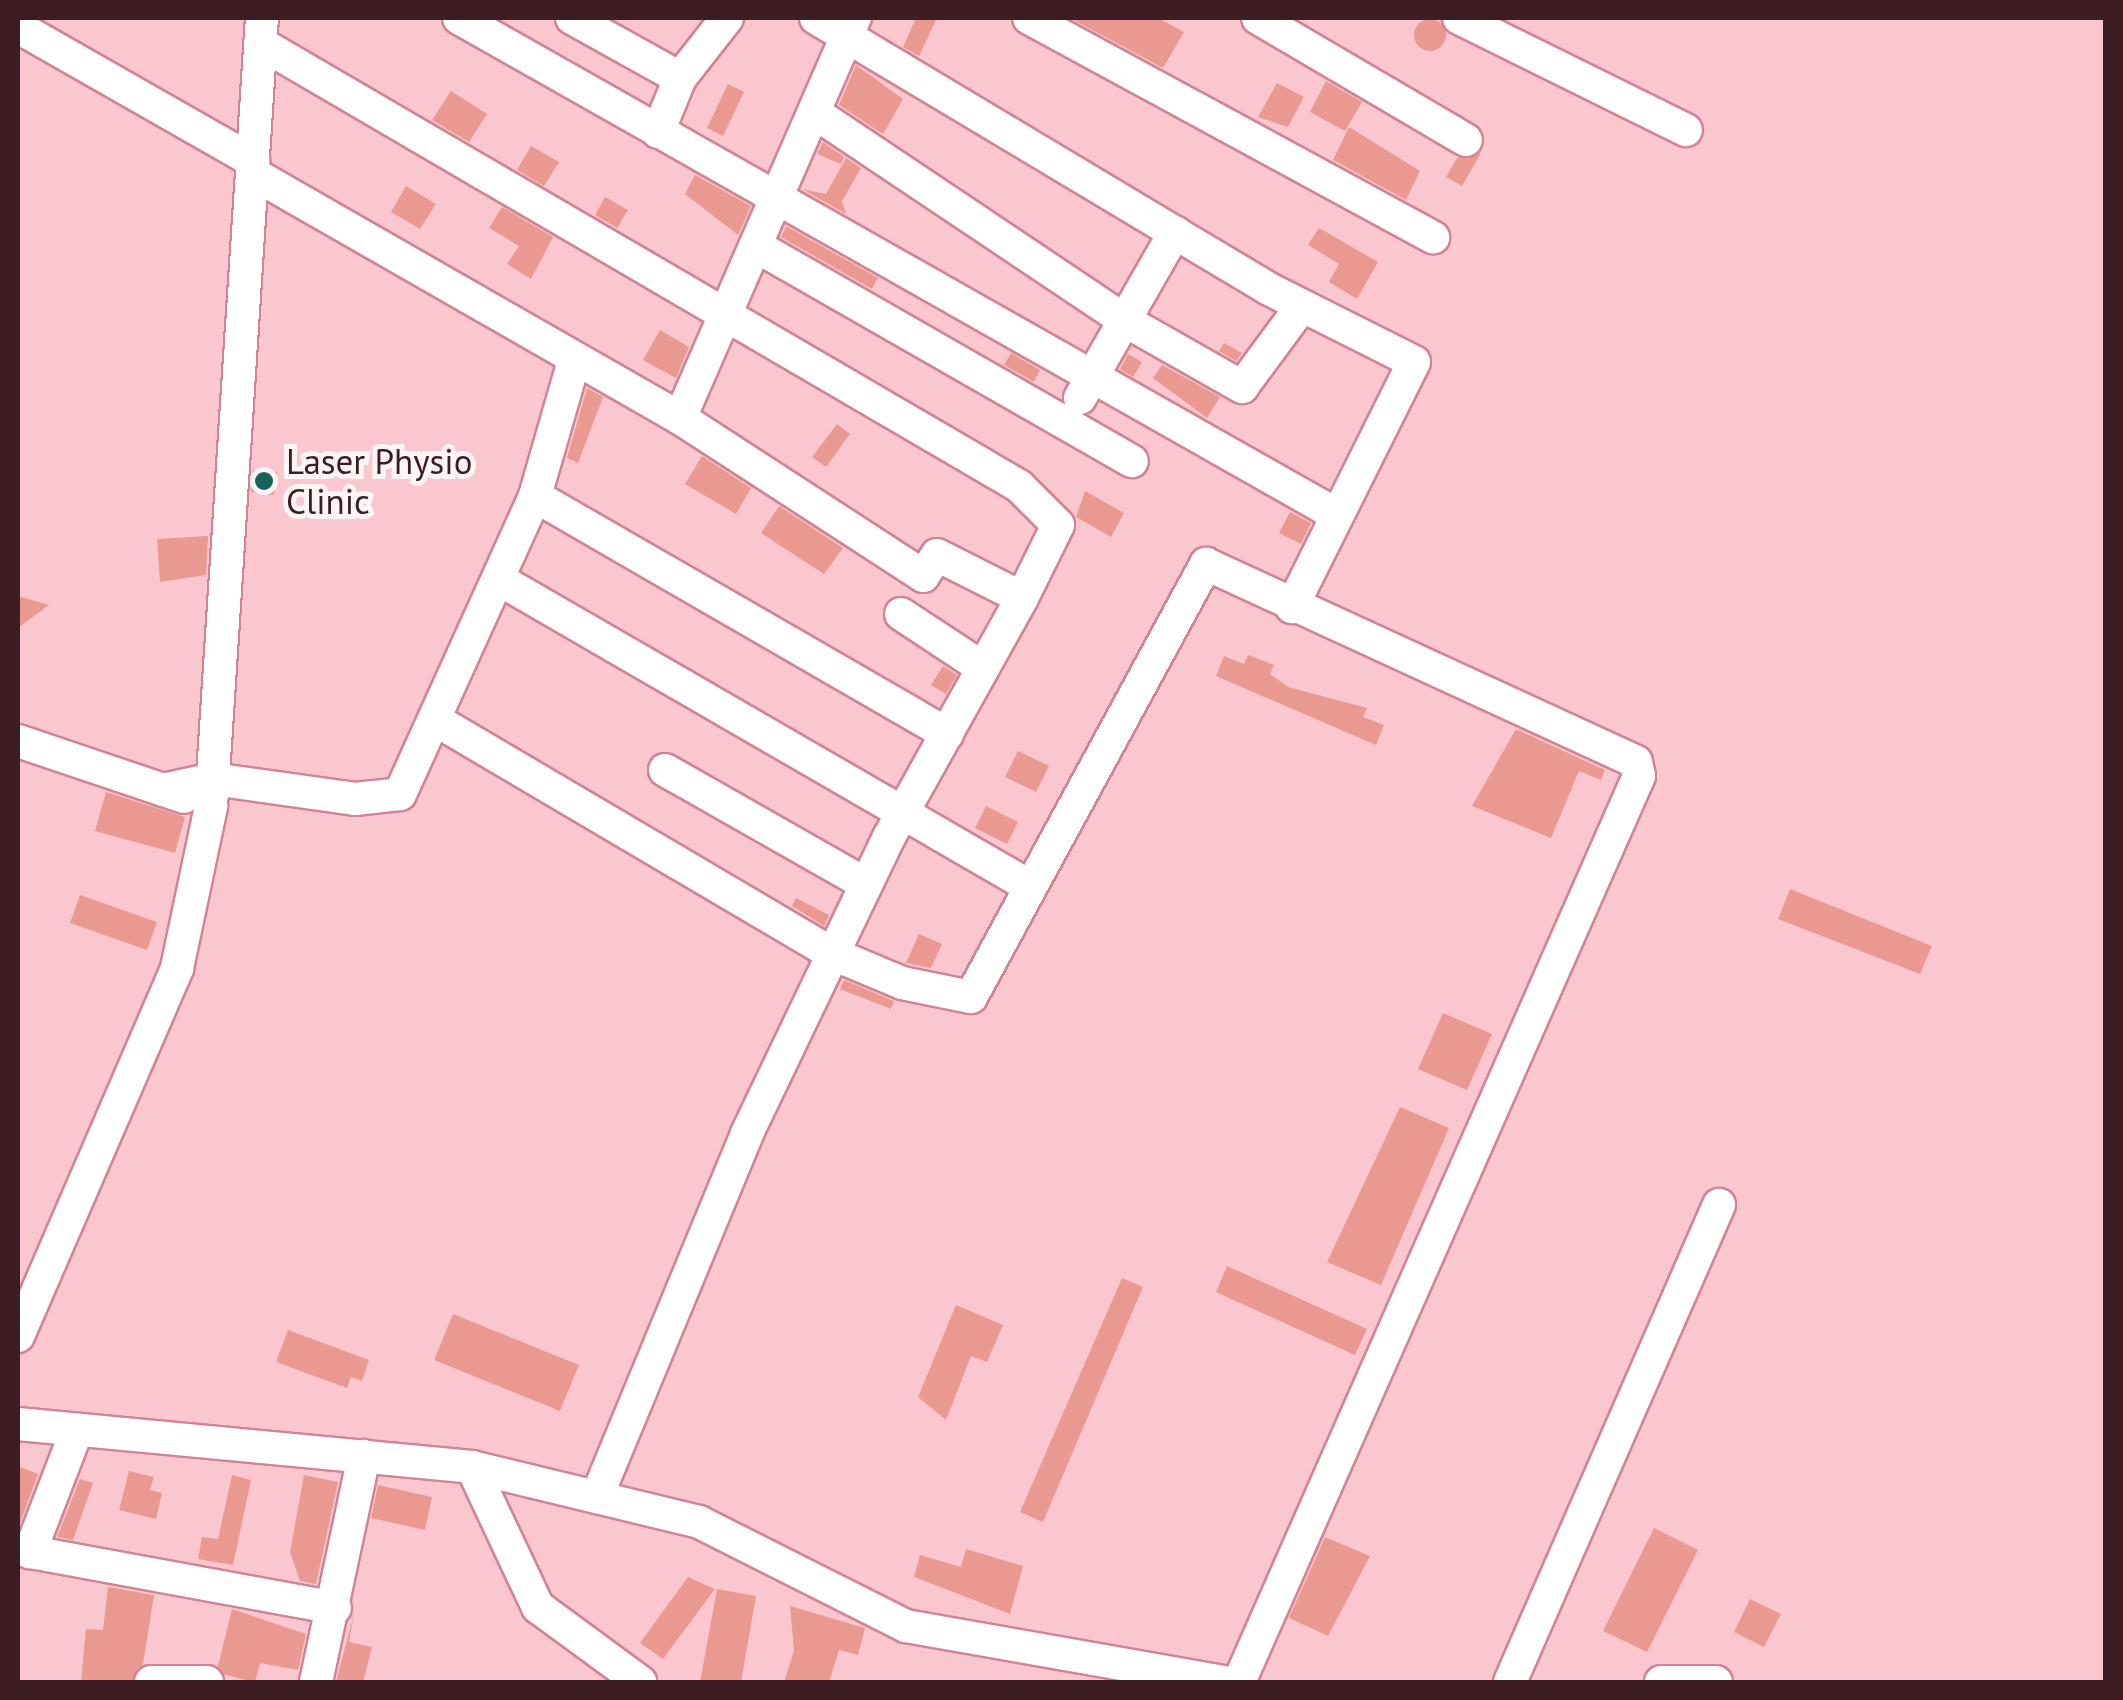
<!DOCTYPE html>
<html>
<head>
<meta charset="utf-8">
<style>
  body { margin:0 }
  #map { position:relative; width:2123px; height:1700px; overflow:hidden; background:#fac7d0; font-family:"PT Sans",sans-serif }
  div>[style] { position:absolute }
  .building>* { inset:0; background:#ea9991 }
  .round { border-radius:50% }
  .roads { filter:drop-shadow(2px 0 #d28394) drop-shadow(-2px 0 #d28394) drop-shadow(0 2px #d28394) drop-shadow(0 -2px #d28394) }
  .minor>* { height:32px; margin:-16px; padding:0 16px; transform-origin:16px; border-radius:16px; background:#fff }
  .dots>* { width:28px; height:28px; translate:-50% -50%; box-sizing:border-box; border:5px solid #fef5f6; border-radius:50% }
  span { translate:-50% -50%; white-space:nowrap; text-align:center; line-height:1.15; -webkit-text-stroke:10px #fef5f6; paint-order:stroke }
  .poi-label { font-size:35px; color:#3c1d24 }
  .left { translate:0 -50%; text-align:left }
  .frame { position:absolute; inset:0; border:20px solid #3c1d24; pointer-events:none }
</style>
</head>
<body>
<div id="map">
  <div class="building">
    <i style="clip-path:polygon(916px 18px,937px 18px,919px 56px,903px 47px)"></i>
    <i style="clip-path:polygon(1070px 18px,1158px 18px,1184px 32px,1163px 68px)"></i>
    <i class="round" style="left:1414px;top:19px;width:32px;height:32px"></i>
    <i style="clip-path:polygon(856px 65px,903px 99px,883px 134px,839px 105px)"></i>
    <i style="clip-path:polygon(1326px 81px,1362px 102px,1345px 131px,1310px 112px)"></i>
    <i style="clip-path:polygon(1277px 83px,1304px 97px,1288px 127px,1258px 117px)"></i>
    <i style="clip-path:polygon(728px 84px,744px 92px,723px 136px,707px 128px)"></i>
    <i style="clip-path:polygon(451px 91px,487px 114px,469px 142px,432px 120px)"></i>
    <i style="clip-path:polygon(1349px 127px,1420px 171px,1406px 200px,1333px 160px)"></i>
    <i style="clip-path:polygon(823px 142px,844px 157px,841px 164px,817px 154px)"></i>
    <i style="clip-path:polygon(531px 146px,559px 162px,544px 186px,517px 170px)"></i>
    <i style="clip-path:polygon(1481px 153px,1462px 186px,1446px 177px,1457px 158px)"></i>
    <i style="clip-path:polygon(846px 158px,861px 168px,842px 201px,846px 214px,802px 189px,826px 194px)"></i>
    <i style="clip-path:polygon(695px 175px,751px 206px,738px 235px,685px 194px)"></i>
    <i style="clip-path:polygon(406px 186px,436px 204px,420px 229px,391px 212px)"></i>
    <i style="clip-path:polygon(605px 197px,628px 210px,617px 228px,595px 215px)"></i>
    <i style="clip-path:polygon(502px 207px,553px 237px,531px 279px,507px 264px,519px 246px,489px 228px)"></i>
    <i style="clip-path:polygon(786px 226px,878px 278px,872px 289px,781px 237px)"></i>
    <i style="clip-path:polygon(1319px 228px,1378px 262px,1357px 299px,1329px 282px,1339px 264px,1308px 245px)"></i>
    <i style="clip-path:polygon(660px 330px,689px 347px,676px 378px,643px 360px)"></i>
    <i style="clip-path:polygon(1224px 343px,1242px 353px,1236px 361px,1219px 351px)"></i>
    <i style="clip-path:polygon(1011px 353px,1040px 370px,1034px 382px,1004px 365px)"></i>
    <i style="clip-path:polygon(1128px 354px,1142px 362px,1133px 377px,1120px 369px)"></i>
    <i style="clip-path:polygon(1162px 365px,1220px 397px,1207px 418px,1153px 378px)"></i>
    <i style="clip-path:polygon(587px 388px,603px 397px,578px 463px,567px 458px)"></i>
    <i style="clip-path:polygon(837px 424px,850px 434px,826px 467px,812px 457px)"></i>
    <i style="clip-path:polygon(702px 456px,751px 488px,736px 514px,685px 484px)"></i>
    <i style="clip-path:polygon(253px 470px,277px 472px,274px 495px,251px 492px)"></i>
    <i style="clip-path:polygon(1085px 491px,1124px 513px,1111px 537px,1076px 517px)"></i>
    <i style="clip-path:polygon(779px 506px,843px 548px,824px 574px,761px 533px)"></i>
    <i style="clip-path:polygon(1290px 512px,1311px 523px,1301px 544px,1279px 533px)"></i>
    <i style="clip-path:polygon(208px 536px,206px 575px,160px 582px,157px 539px)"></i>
    <i style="clip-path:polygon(18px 596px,49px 605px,18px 628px)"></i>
    <i style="clip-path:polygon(1248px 655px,1274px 665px,1270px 674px,1288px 687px,1367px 708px,1363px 717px,1384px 725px,1376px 745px,1216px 676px,1224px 656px,1244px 664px)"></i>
    <i style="clip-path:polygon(943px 666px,957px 675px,946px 694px,931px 685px)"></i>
    <i style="clip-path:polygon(1516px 729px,1605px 770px,1601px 780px,1579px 771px,1551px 838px,1472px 806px)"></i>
    <i style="clip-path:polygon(1018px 751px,1049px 766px,1036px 792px,1005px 777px)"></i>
    <i style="clip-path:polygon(106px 792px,185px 817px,175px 853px,95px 831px)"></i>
    <i style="clip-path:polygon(986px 806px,1018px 822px,1007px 844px,975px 828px)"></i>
    <i style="clip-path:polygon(1790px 889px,1932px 946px,1920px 974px,1778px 919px)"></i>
    <i style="clip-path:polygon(80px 895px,157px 922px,147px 950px,70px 923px)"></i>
    <i style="clip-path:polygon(796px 898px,829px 915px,824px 926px,792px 906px)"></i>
    <i style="clip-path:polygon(919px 934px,942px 944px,931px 968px,906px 963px)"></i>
    <i style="clip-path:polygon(844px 980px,894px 1001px,891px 1009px,840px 989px)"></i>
    <i style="clip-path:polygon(1443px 1013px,1492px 1034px,1467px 1090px,1418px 1069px)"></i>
    <i style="clip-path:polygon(1400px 1107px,1449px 1128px,1381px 1285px,1327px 1262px)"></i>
    <i style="clip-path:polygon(1227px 1266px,1367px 1329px,1355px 1355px,1216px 1292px)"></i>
    <i style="clip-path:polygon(1122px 1278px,1143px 1287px,1043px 1522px,1020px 1512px)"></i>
    <i style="clip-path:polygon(956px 1305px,1003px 1325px,987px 1362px,971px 1356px,946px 1420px,918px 1397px)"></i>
    <i style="clip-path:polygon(453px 1314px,579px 1365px,560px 1411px,434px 1360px)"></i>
    <i style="clip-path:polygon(288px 1330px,369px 1360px,362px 1381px,351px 1377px,347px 1388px,276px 1362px)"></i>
    <i style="clip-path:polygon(18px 1466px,38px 1474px,18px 1529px)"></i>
    <i style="clip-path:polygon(129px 1471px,154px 1477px,150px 1490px,162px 1493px,156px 1519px,119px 1510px)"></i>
    <i style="clip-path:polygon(232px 1475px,251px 1480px,233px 1565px,198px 1559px,202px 1537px,218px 1539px)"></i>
    <i style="clip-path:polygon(304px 1475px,338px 1482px,316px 1584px,300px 1581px,290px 1552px)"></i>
    <i style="clip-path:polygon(80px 1479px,93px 1483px,73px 1540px,57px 1537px)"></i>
    <i style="clip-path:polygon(378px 1485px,432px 1497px,425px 1530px,371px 1518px)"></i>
    <i style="clip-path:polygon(1654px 1528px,1698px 1550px,1647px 1652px,1603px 1631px)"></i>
    <i style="clip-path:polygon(1325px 1537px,1370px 1556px,1328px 1636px,1289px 1618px)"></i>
    <i style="clip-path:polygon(966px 1549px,1023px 1566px,1010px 1614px,914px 1577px,920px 1555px,961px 1567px)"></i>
    <i style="clip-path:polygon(688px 1577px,715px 1589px,663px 1659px,640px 1643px)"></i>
    <i style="clip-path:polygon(108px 1587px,154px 1595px,143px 1664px,131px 1682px,81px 1682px,86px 1629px,103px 1630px)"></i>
    <i style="clip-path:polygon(717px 1589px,756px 1596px,741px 1682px,700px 1682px)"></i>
    <i style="clip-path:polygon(1750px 1599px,1781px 1614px,1764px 1647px,1734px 1632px)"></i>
    <i style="clip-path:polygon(790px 1606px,865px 1628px,858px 1655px,839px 1650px,829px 1682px,784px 1682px,794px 1651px)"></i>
    <i style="clip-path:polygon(232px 1609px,306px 1634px,298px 1670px,260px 1663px,255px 1682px,225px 1675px,218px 1666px)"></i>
    <i style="clip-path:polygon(354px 1614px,349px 1642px,372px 1647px,363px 1682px,336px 1682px)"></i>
  </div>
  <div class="roads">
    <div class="minor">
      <i style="left:459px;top:18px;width:1009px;rotate:29.51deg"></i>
      <i style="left:572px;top:18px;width:124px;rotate:29.1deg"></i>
      <i style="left:816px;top:18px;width:528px;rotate:30.89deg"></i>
      <i style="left:1269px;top:289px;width:162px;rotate:26.7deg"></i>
      <i style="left:1414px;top:362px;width:274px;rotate:116.5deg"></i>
      <i style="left:1029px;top:18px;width:460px;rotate:28.5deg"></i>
      <i style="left:1258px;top:18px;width:241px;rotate:30.4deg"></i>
      <i style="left:1459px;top:18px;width:253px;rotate:26.3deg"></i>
      <i style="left:18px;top:27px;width:271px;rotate:29.7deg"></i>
      <i style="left:260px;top:43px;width:879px;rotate:30.27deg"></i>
      <i style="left:1019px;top:486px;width:55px;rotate:45deg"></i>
      <i style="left:1058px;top:525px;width:81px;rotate:116.3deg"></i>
      <i style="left:815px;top:113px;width:372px;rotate:33.8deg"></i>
      <i style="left:1124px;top:320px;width:136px;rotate:29.6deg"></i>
      <i style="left:1242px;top:387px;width:101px;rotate:-53.5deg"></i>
      <i style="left:658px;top:132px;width:58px;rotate:-67.8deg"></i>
      <i style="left:680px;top:78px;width:76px;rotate:-51.9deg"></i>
      <i style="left:252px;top:173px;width:493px;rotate:29.8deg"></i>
      <i style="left:680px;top:418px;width:290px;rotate:33deg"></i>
      <i style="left:923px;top:576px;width:25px;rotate:-56deg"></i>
      <i style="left:937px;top:555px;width:95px;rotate:26.8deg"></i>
      <i style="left:1022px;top:598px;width:274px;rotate:119.1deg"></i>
      <i style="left:889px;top:837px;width:329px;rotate:115.6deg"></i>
      <i style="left:747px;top:1134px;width:393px;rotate:112.5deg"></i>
      <i style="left:756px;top:246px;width:433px;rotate:29.8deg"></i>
      <i style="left:1080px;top:398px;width:191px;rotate:-60.2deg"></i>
      <i style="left:680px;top:418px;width:437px;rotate:-66.4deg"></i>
      <i style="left:535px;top:496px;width:476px;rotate:30deg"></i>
      <i style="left:500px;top:580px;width:613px;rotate:30.03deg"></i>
      <i style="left:901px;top:614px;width:98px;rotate:33.4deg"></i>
      <i style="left:439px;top:722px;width:457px;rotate:30.5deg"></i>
      <i style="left:833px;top:954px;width:75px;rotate:22.8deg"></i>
      <i style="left:902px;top:983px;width:70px;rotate:11.5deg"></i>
      <i style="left:971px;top:997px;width:493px;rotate:-61.5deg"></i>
      <i style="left:1206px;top:564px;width:473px;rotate:24.7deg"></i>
      <i style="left:1636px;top:762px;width:14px;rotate:78deg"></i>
      <i style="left:1639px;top:776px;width:990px;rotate:113.82deg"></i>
      <i style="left:18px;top:741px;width:175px;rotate:18.6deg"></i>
      <i style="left:665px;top:770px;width:231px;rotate:29.6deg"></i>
      <i style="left:163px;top:790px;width:51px;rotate:-12.4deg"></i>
      <i style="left:213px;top:779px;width:143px;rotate:8deg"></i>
      <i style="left:355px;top:799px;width:45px;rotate:-6.3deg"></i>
      <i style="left:400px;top:794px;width:327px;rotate:-65.6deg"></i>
      <i style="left:535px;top:496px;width:137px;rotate:-73.9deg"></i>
      <i style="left:18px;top:1336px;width:401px;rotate:-66.6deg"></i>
      <i style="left:177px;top:968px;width:166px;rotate:-78.1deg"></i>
      <i style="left:211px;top:806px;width:790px;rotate:-86.3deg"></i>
      <i style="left:18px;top:1424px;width:456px;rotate:5.4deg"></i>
      <i style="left:472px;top:1467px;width:234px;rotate:13.6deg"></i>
      <i style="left:699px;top:1522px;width:232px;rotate:26.7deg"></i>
      <i style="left:906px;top:1626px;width:321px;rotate:10deg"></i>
      <i style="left:77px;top:1430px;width:131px;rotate:111.1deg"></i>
      <i style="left:30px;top:1552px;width:310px;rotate:10.4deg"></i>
      <i style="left:472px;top:1467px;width:155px;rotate:64.8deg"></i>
      <i style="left:538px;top:1607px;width:127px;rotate:36.3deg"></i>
      <i style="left:151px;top:1682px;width:56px"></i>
      <i style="left:316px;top:1682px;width:231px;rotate:-78deg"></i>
      <i style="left:1510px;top:1682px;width:521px;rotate:-66.34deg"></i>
      <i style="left:1661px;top:1682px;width:55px"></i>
    </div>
  </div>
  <div class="dots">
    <i style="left:264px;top:481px;background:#17635c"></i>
  </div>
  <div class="poi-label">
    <span class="left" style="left:286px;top:481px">Laser Physio<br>Clinic</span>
  </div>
  <div class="frame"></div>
</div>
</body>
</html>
